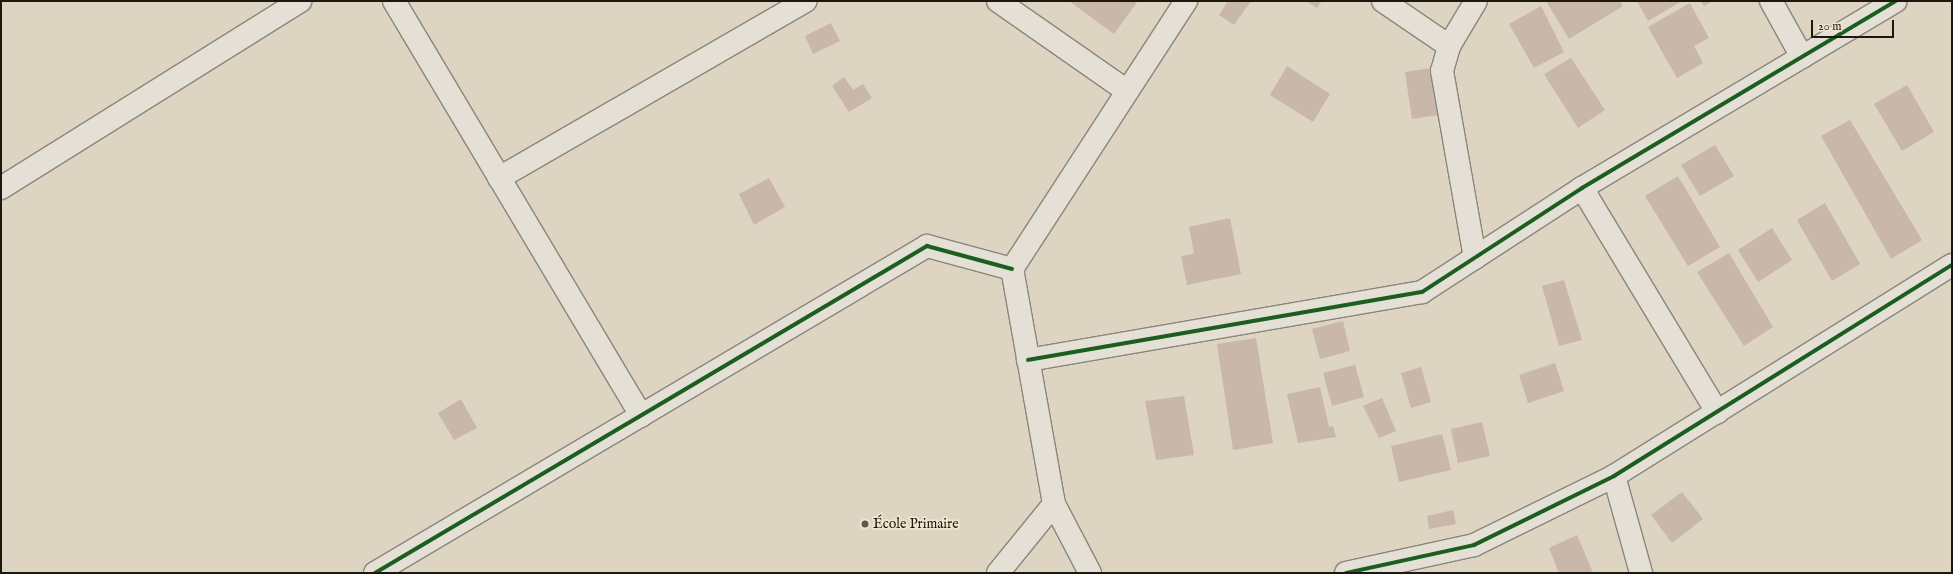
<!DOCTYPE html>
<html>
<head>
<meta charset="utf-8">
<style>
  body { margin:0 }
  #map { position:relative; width:1953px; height:574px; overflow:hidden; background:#ddd4c2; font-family:"IM FELL English",serif }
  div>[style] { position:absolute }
  .building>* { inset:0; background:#c9b7aa }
  .roads { filter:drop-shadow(1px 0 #8b857a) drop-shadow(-1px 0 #8b857a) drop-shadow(0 1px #8b857a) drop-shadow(0 -1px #8b857a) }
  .minor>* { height:22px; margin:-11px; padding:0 11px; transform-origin:11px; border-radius:11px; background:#e5e0d6 }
  .cycleway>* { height:4px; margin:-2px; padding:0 2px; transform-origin:2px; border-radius:2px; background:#1b5e20 }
  .dots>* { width:11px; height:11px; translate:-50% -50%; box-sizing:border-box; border:2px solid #f0e6d0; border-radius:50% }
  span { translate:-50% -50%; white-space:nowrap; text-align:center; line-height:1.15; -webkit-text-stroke:3.5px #f0e6d0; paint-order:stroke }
  .poi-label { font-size:14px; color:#1e170e }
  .left { translate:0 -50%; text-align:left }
  .frame { position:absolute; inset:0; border:2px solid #1e170e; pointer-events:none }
  .scale { position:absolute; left:1811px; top:20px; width:83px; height:18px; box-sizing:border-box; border:2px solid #1e170e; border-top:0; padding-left:5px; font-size:12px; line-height:14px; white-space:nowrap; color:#1e170e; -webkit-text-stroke:3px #f0e6d0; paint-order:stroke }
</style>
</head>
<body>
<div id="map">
  <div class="building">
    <i style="clip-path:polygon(1069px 1px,1138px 1px,1114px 34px)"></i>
    <i style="clip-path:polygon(1228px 1px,1251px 1px,1234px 25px,1219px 15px)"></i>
    <i style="clip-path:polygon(1306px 1px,1322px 1px,1317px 8px)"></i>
    <i style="clip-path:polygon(1546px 1px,1620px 1px,1623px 6px,1569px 39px)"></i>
    <i style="clip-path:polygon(1637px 1px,1682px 1px,1648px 21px)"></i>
    <i style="clip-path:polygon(1701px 1px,1713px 1px,1704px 6px)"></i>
    <i style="clip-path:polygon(1690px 3px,1709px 38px,1694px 46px,1703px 63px,1677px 78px,1648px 27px)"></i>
    <i style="clip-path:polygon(1541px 6px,1564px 52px,1534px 68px,1509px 24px)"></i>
    <i style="clip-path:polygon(831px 23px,840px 41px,813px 54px,805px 36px)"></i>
    <i style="clip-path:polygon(1571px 58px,1605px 110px,1578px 128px,1544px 74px)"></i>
    <i style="clip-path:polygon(1287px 66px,1330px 94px,1313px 122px,1270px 95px)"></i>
    <i style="clip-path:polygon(1431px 68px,1438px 115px,1412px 119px,1405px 72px)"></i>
    <i style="clip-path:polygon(844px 77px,853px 90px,863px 84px,872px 98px,849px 112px,832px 86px)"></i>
    <i style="clip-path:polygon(1907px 85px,1934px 132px,1902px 151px,1874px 104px)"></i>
    <i style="clip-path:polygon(1850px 120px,1922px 240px,1891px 259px,1821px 136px)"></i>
    <i style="clip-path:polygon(1715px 145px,1734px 176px,1700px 196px,1681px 165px)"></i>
    <i style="clip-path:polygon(1678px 176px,1720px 247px,1688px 266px,1645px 196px)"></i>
    <i style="clip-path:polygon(769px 178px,785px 207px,754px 225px,739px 194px)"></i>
    <i style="clip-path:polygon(1825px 203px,1860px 264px,1832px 281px,1797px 220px)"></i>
    <i style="clip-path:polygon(1230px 218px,1241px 274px,1187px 285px,1181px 256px,1194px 254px,1189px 227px)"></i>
    <i style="clip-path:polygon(1772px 228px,1792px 260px,1758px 282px,1738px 250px)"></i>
    <i style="clip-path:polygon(1729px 253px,1773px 327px,1744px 346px,1697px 272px)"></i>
    <i style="clip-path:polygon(1564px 280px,1582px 340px,1559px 346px,1542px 286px)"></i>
    <i style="clip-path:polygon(1343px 321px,1350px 351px,1320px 359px,1312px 329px)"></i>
    <i style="clip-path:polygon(1256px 338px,1273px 443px,1233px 450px,1217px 344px)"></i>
    <i style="clip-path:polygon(1555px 363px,1564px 391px,1528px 403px,1519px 375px)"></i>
    <i style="clip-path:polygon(1355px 365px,1364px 397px,1332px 406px,1323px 373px)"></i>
    <i style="clip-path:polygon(1421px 367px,1431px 402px,1411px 408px,1401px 373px)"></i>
    <i style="clip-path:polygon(1320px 387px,1329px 427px,1333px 426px,1336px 437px,1298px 443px,1287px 394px)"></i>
    <i style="clip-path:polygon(1184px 396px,1194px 455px,1156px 460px,1145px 401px)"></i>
    <i style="clip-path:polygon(1382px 398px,1396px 431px,1379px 438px,1363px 406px)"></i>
    <i style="clip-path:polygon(461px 399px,477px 428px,454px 440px,438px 413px)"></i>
    <i style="clip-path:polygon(1482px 422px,1490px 456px,1458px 463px,1451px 429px)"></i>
    <i style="clip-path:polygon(1442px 434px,1451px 470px,1399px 482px,1391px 446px)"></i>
    <i style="clip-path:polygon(1682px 492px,1703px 519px,1672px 543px,1651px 515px)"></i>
    <i style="clip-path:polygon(1453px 510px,1456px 524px,1429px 529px,1427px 516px)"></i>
    <i style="clip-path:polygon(1577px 535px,1593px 573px,1559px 573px,1549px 548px)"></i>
  </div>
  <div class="roads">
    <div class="minor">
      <i style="left:394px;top:1px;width:483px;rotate:59.2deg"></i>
      <i style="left:998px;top:1px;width:157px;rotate:34.9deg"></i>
      <i style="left:1383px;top:1px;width:80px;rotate:34.3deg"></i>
      <i style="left:1771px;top:1px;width:64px;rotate:61deg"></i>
      <i style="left:499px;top:178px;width:354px;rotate:-30deg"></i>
      <i style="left:1px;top:188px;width:353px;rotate:-32deg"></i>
      <i style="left:1582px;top:188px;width:262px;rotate:58.9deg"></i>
      <i style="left:1475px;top:258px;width:190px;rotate:-100deg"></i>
      <i style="left:1442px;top:71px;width:26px;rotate:-74deg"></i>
      <i style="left:1449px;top:46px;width:52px;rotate:-59deg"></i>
      <i style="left:1028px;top:360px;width:400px;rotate:-9.8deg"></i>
      <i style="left:1422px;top:292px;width:191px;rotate:-33deg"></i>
      <i style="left:1582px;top:188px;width:365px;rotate:-30.8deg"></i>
      <i style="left:1614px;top:476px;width:101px;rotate:74.4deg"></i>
      <i style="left:1054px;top:504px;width:78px;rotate:62.4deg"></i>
      <i style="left:375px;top:573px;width:642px;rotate:-30.64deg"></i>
      <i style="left:927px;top:246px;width:88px;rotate:15.1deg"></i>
      <i style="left:998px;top:573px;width:89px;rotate:-50.9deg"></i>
      <i style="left:1054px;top:504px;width:239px;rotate:-100.1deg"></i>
      <i style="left:1012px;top:269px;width:320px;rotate:-57deg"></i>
      <i style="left:1346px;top:573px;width:131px;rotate:-12.3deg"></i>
      <i style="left:1474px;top:545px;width:156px;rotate:-26.2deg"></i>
      <i style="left:1614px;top:476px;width:398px;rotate:-32deg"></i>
    </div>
  </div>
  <div class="cycleway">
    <i style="left:1028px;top:360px;width:400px;rotate:-9.8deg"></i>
    <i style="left:1422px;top:292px;width:191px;rotate:-33deg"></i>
    <i style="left:1582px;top:188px;width:365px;rotate:-30.8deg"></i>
    <i style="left:375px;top:573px;width:642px;rotate:-30.64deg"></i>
    <i style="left:927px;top:246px;width:88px;rotate:15.1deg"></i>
    <i style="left:1346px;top:573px;width:131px;rotate:-12.3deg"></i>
    <i style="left:1474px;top:545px;width:156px;rotate:-26.2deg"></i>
    <i style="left:1614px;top:476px;width:398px;rotate:-32deg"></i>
  </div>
  <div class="dots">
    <i style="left:865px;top:524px;background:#61594d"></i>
  </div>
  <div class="poi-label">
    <span class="left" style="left:873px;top:524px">École Primaire</span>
  </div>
  <div class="frame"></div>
  <div class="scale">20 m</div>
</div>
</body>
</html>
